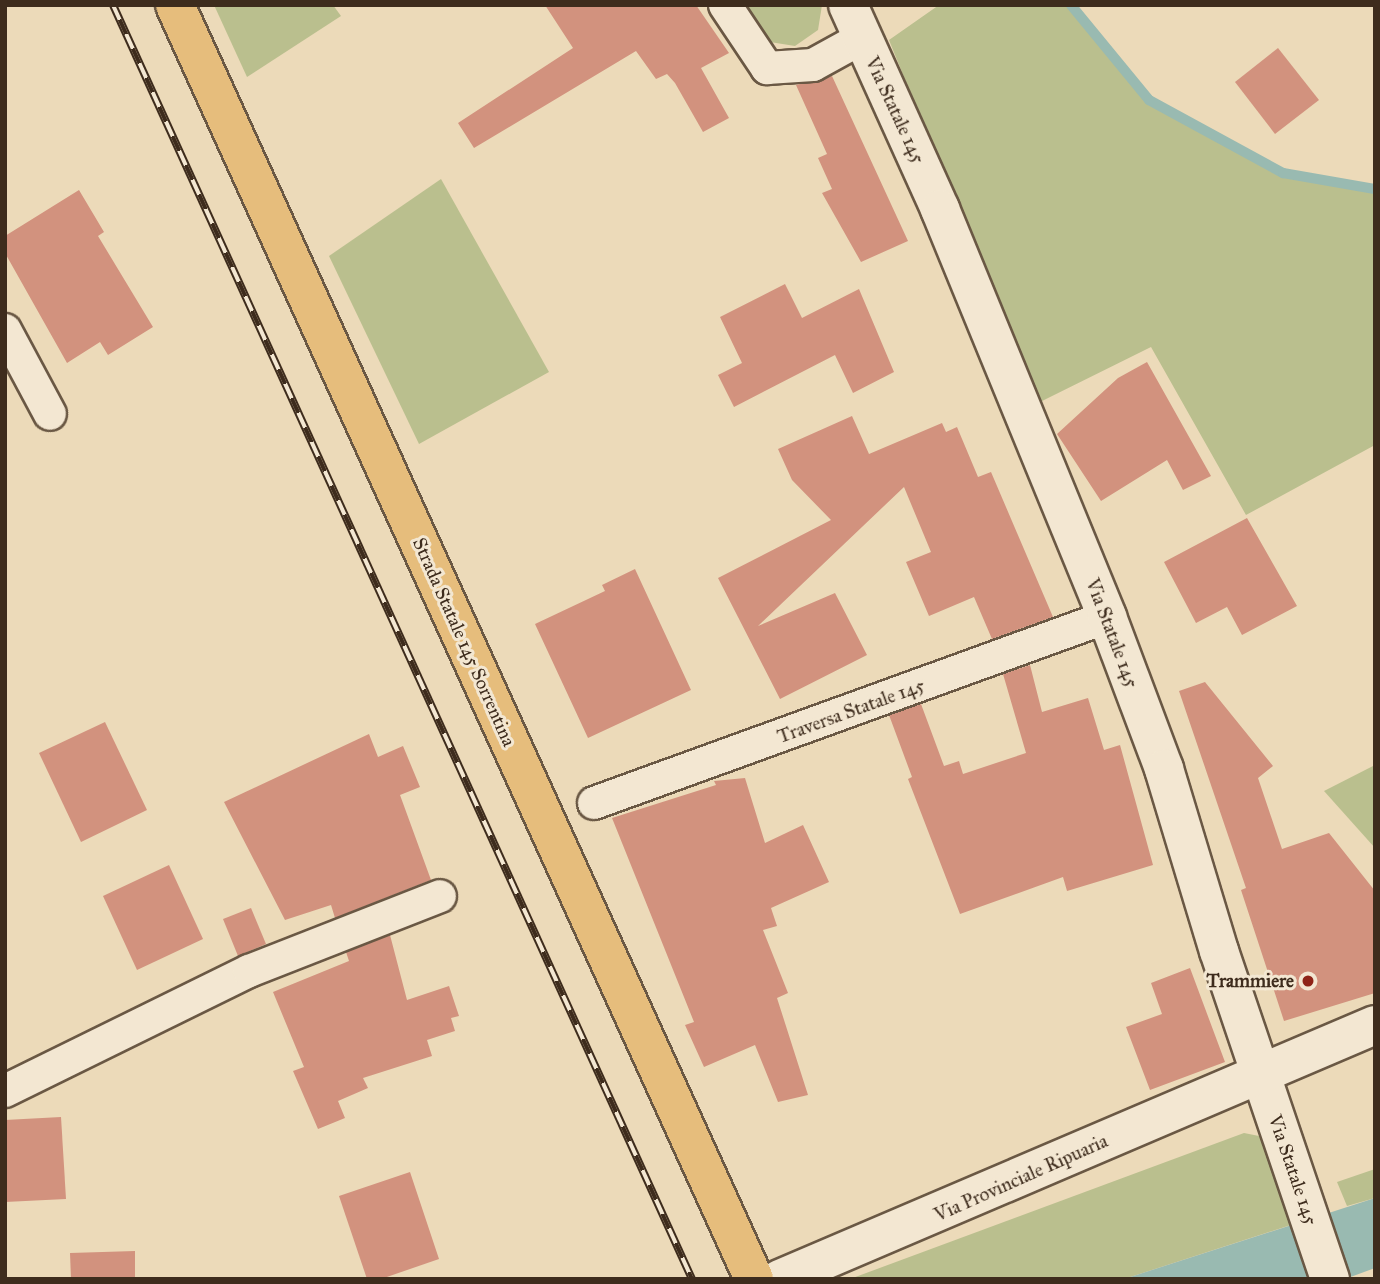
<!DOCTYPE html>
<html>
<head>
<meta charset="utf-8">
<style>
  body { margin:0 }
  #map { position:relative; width:1380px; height:1284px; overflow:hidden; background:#ecdab9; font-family:"IM FELL Great Primer",serif }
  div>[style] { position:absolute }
  .green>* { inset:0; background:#babf8e }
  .water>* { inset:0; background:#99bab1 }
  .stream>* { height:10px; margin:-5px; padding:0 5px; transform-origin:5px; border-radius:5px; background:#99bab1 }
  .building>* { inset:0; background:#d2927e }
  .roads { filter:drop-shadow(2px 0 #6a5844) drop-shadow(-2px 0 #6a5844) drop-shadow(0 2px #6a5844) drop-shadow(0 -2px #6a5844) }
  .street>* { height:32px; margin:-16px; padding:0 16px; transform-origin:16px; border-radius:16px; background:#f3e7d2 }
  .secondary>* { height:38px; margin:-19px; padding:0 19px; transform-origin:19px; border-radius:19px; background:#f3e7d2 }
  .highway>* { height:38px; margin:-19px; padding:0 19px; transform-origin:19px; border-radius:19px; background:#e6bd7c }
  .rail>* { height:8px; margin-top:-4px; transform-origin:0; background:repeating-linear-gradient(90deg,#f3e7d2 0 16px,#3e2c1d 0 32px); box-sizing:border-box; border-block:2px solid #3e2c1d }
  .dots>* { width:19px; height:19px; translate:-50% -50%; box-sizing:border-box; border:4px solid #f3e7d2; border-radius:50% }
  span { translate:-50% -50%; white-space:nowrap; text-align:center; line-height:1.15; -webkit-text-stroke:6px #f3e7d2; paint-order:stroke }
  .street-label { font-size:19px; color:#3e2c1d }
  .poi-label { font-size:19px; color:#3e2c1d; font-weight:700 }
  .right { translate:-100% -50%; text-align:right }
  .frame { position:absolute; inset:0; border:7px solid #3e2c1d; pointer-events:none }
</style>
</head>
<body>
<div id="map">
  <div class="green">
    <i style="clip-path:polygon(214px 5px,333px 5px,341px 16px,247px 77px)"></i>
    <i style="clip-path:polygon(746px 5px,822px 5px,818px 30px,795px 46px,770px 42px)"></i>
    <i style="clip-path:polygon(939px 5px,1071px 5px,1149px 100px,1283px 173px,1375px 189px,1375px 445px,1246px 515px,1151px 347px,1036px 404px,889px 40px)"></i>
    <i style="clip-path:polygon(441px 179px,549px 372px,419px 444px,329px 256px)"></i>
    <i style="clip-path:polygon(1375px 765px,1375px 848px,1324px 791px)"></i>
    <i style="clip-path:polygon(1244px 1133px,1264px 1137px,1300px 1222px,1124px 1279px,850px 1279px)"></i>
    <i style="clip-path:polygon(1375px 1169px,1375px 1198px,1347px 1206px,1337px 1182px)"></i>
  </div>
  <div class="water">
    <i style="clip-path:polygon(1375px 1198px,1375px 1268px,1345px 1279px,1124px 1279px)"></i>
  </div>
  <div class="stream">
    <i style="left:1071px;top:5px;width:123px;rotate:50.6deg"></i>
    <i style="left:1149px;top:100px;width:153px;rotate:28.6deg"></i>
    <i style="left:1283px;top:173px;width:93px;rotate:9.9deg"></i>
  </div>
  <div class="building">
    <i style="clip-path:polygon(545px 5px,696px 5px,729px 53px,701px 68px,729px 118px,703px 132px,675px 83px,667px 74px,656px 79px,636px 51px,474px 148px,458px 123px,573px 48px)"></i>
    <i style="clip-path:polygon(1278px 48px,1319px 100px,1275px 134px,1235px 82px)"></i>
    <i style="clip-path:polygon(832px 76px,908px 241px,861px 262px,822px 193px,832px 189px,818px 158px,827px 154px,796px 85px)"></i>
    <i style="clip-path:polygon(79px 190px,104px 232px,98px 236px,153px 327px,108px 355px,100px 342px,67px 363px,5px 253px,5px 236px)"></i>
    <i style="clip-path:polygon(785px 284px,802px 318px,859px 289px,894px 372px,853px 393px,835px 355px,734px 407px,718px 375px,742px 363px,720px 317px)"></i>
    <i style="clip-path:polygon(1147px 362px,1211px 476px,1183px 490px,1167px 460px,1101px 501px,1057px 434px,1118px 378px)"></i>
    <i style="clip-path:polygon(852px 416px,869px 454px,942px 423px,946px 432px,957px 427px,978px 477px,991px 472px,1053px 617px,992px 639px,974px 597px,929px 616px,906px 562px,931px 552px,904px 487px,758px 626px,835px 593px,867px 655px,780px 699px,718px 578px,831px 520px,792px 480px,778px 449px)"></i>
    <i style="clip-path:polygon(1247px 518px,1297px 606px,1242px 635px,1227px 607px,1196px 623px,1164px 562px)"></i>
    <i style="clip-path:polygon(635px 569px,691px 690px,588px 738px,535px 624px,605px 591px,602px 585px)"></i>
    <i style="clip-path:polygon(1030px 665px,1042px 712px,1088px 698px,1104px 750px,1120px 745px,1153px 865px,1067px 891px,1063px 877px,960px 914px,908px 779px,912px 777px,889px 715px,921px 704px,944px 766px,959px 761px,963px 774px,1026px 753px,1003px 674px)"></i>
    <i style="clip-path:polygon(1205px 682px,1273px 766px,1258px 778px,1282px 849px,1329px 833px,1375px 891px,1375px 993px,1284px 1021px,1241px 890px,1246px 888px,1179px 691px)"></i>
    <i style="clip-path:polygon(105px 722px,147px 810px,81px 842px,39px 753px)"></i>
    <i style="clip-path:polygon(369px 734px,378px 757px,403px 746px,420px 787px,400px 795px,431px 880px,335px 918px,331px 905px,285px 920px,224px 802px)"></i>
    <i style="clip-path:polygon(745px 778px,765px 843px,803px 825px,829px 882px,771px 908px,777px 926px,763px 930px,788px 993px,777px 998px,808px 1095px,778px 1102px,755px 1045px,704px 1067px,685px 1025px,694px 1022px,612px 818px,716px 785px,714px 781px)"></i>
    <i style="clip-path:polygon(169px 865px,203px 939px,137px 970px,103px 896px)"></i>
    <i style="clip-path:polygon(251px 908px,266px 944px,238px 956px,223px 919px)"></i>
    <i style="clip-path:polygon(390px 935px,407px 1000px,449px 986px,459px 1016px,451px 1018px,455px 1031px,427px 1040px,432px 1056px,363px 1078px,368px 1088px,338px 1101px,345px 1118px,318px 1129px,293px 1071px,304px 1067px,273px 992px,349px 961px,346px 952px)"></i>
    <i style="clip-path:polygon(1190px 968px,1225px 1062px,1150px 1090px,1126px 1027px,1162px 1014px,1151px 983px)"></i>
    <i style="clip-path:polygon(61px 1117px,66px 1199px,5px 1202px,5px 1120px)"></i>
    <i style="clip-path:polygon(410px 1172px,439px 1259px,381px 1279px,367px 1279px,339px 1196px)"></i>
    <i style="clip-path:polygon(135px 1251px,135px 1279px,71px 1279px,70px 1253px)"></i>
  </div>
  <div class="roads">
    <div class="street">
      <i style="left:725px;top:5px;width:76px;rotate:56.3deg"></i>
      <i style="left:767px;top:68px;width:46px;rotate:-3.7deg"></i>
      <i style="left:813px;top:65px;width:56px;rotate:-28.9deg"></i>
      <i style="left:5px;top:330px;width:95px;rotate:61.8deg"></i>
      <i style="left:594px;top:803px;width:546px;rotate:-19.93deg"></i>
      <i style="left:5px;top:1091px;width:272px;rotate:-26.2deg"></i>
      <i style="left:249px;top:971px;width:205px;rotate:-21.4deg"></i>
    </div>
    <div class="secondary">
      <i style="left:848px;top:5px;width:224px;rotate:65.7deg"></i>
      <i style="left:940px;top:209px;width:441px;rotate:67.7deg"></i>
      <i style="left:1107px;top:617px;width:162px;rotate:69.4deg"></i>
      <i style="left:1164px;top:769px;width:190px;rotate:73.2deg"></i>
      <i style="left:1219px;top:951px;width:346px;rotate:71.3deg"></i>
      <i style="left:780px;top:1279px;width:647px;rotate:-23.12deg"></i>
    </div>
    <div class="highway">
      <i style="left:175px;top:5px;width:1399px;rotate:65.56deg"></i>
    </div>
  </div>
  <div class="rail">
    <i style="left:113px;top:5px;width:1399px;rotate:65.56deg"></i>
  </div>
  <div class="dots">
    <i style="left:1308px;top:981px;background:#8f2418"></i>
  </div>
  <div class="street-label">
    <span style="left:895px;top:110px;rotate:65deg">Via Statale 145</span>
    <span style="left:1112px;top:633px;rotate:69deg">Via Statale 145</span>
    <span style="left:464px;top:642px;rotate:66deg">Strada Statale 145 Sorrentina</span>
    <span style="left:851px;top:711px;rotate:-20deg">Traversa Statale 145</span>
    <span style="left:1293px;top:1170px;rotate:71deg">Via Statale 145</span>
    <span style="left:1021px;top:1178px;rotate:-24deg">Via Provinciale Ripuaria</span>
  </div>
  <div class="poi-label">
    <span class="right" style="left:1294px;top:981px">Trammiere</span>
  </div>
  <div class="frame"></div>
</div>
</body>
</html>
